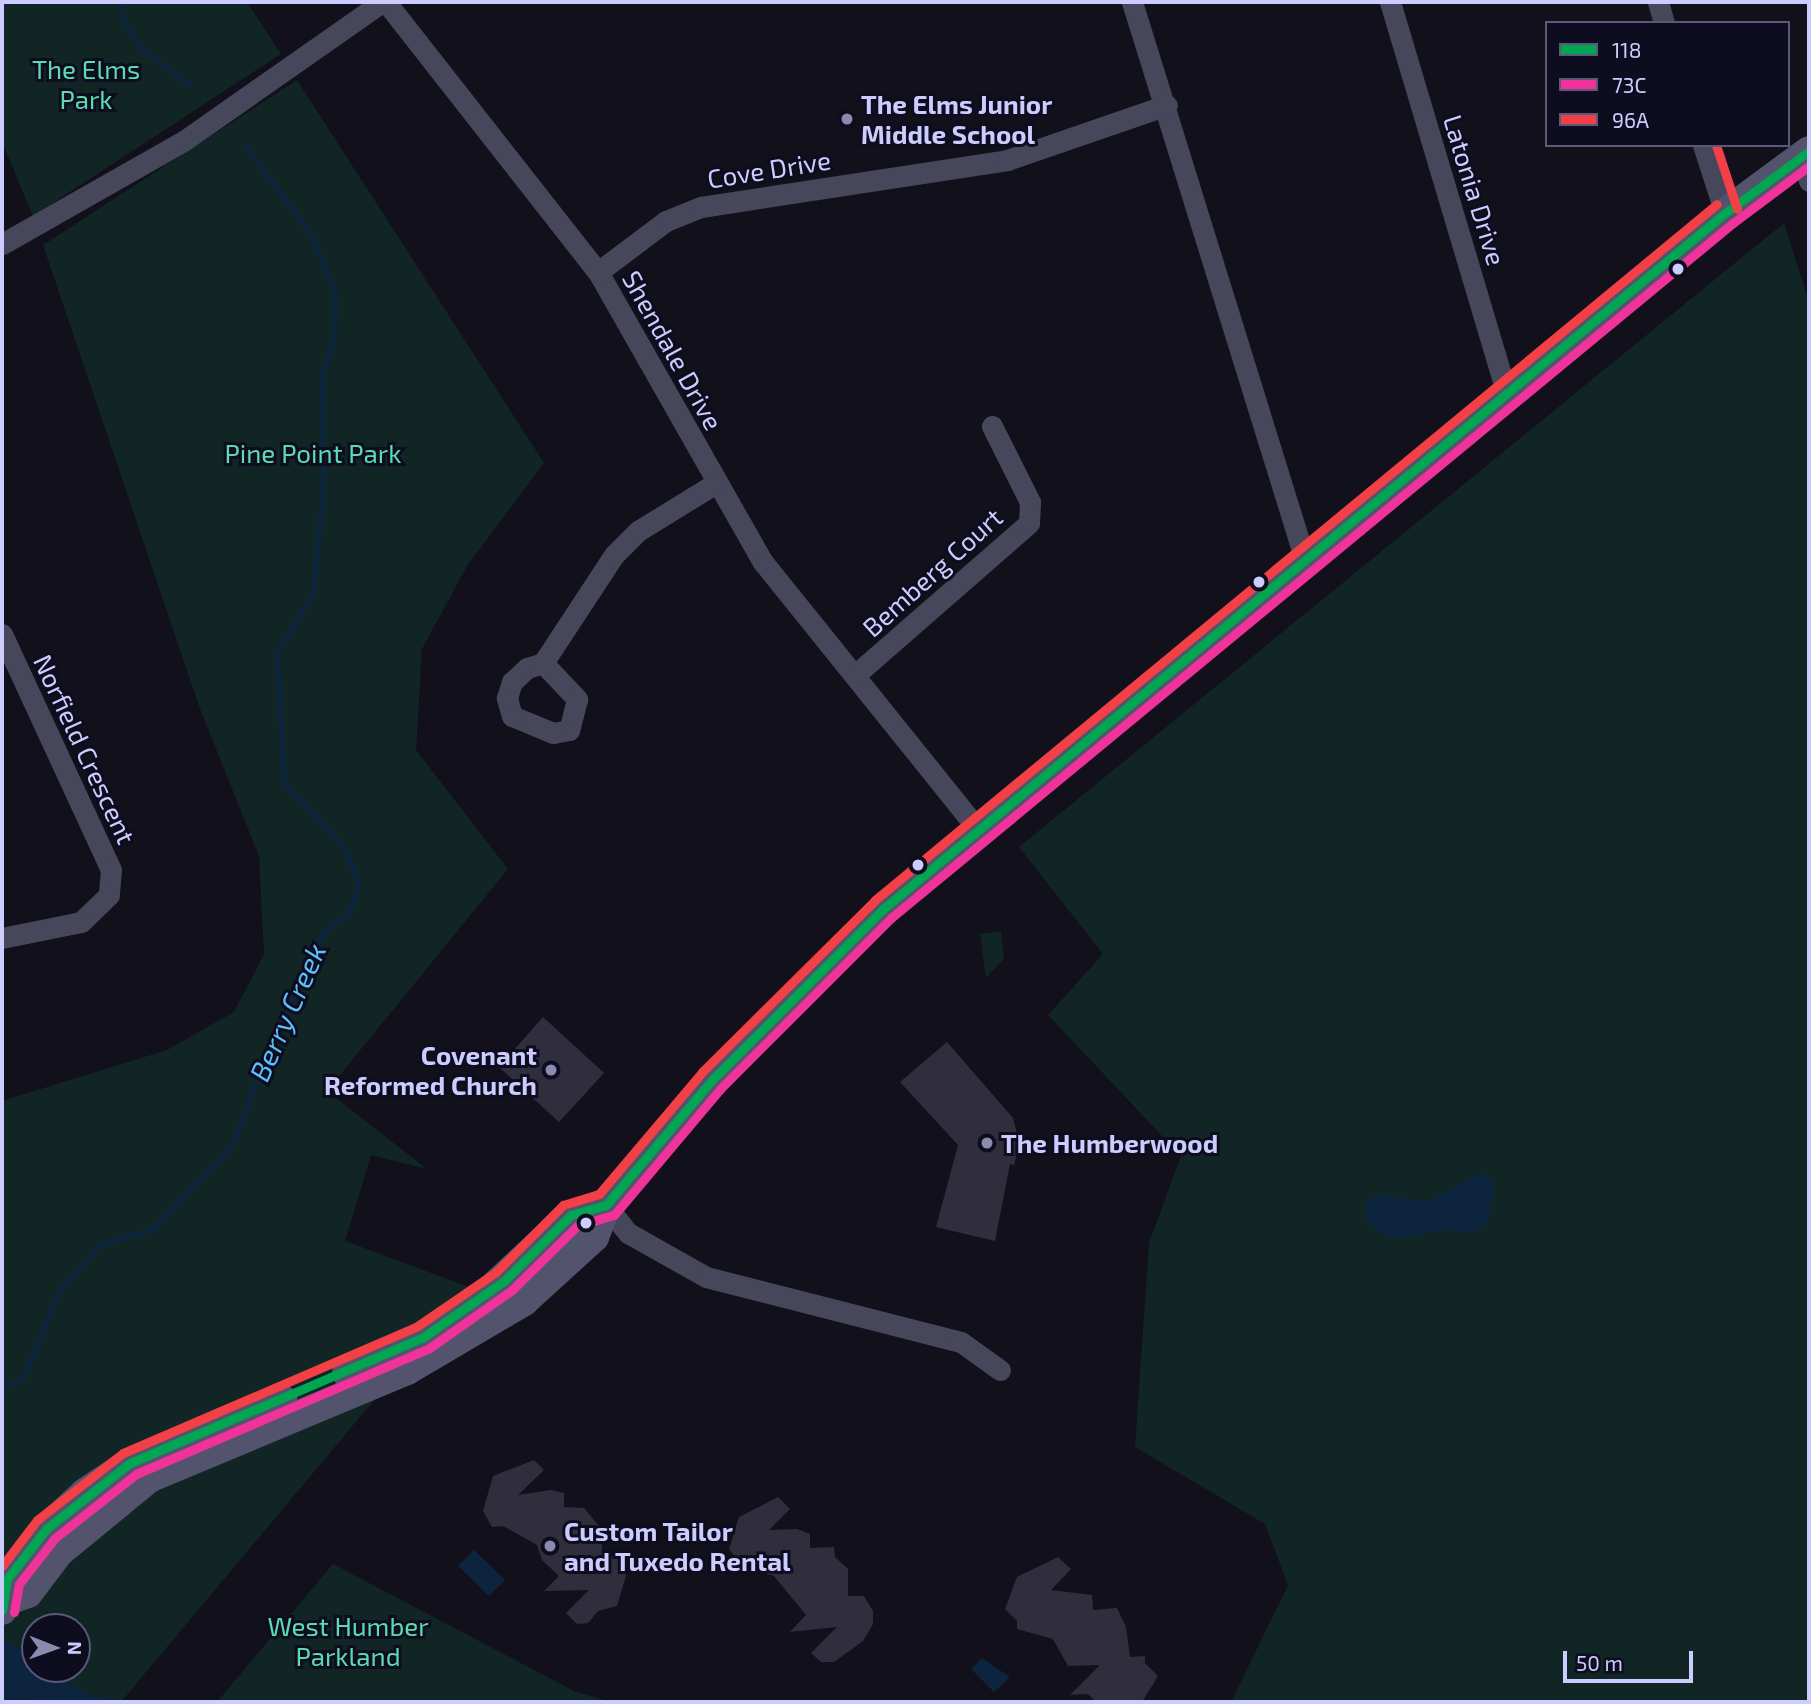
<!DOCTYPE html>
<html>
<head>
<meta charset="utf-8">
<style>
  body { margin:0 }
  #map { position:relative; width:1811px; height:1704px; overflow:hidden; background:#12111b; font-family:"Exo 2",sans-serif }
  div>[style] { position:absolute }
  .green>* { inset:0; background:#102524 }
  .water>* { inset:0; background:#0d243e }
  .stream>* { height:5px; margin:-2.5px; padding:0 2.5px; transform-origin:2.5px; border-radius:2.5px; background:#0d243e }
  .building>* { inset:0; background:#302e3d }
  .street>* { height:21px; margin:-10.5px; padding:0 10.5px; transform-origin:10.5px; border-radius:10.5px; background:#46475b }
  .secondary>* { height:30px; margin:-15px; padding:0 15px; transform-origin:15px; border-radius:15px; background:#53536e }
  .bus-1>* { height:9px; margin:-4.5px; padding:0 4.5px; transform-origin:4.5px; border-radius:4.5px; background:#00a651 }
  .bus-2>* { height:9px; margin:-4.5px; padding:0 4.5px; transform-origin:4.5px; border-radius:4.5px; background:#ef339a }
  .bus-3>* { height:9px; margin:-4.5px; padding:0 4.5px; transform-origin:4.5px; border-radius:4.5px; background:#f33f46 }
  .dots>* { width:19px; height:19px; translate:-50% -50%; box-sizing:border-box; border:4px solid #0e0d1f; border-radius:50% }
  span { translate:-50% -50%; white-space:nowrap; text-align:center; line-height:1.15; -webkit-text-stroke:6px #0e0d1f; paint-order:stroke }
  .park-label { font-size:26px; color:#5bdbb0 }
  .poi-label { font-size:26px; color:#cdccfe; font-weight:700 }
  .left { translate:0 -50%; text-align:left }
  .right { translate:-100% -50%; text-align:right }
  .street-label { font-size:26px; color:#cdccfe }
  .water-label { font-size:28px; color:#5dbffb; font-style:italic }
  .frame { position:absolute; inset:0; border:4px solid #cdccfe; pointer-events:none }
  .legend { position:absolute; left:1545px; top:21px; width:245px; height:126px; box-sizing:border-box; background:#0e0d1f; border:2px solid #5a5978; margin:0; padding:9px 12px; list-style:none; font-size:21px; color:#cdccfe }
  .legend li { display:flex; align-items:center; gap:14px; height:35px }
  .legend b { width:35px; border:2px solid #5a5978 }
  .north { position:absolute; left:21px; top:1613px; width:70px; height:70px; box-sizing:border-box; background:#0e0d1f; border:2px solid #5a5978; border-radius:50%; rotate:91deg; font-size:19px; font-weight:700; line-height:28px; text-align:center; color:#cdccfe }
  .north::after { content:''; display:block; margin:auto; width:24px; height:32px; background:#8c8baf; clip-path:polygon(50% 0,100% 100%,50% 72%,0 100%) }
  .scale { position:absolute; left:1563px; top:1651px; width:130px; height:32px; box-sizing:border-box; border:4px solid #cdccfe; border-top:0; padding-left:9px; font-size:21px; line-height:24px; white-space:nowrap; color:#cdccfe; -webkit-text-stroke:5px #0e0d1f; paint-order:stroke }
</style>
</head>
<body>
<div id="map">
  <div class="green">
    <i style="clip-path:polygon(2px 2px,247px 2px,281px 54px,33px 216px,2px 142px)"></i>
    <i style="clip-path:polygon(evenodd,297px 80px,544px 463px,467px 566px,422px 649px,416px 750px,508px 869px,327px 1091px,427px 1169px,371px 1155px,345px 1241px,469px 1287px,121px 1702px,2px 1702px,2px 1101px,167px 1050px,234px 1012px,264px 954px,259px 856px,199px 706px,43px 245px,297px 80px,35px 1627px,77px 1627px,77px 1669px,35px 1669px,35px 1627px)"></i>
    <i style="clip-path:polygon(1784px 223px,1809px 302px,1809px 1702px,1231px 1702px,1288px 1585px,1265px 1524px,1135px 1447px,1149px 1243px,1181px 1156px,1048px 1015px,1103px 954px,1019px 847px)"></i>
    <i style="clip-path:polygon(1001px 931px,1004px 959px,986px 978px,980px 934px)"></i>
    <i style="clip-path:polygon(333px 1564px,576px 1692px,612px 1702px,217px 1702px)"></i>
  </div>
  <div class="water">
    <i style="clip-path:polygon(1482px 1173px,1491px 1178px,1494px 1192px,1487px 1223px,1474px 1232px,1439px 1230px,1405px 1238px,1386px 1236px,1368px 1223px,1364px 1209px,1369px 1199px,1382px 1195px,1427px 1202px)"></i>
    <i style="clip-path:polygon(474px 1550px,505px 1580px,489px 1596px,458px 1566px)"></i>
    <i style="clip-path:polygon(2px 1640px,35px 1657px,35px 1669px,52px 1669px,88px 1695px,123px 1702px,2px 1699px)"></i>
    <i style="clip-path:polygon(982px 1658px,1010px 1677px,994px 1692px,971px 1669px)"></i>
  </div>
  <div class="stream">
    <i style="left:120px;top:2px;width:20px;rotate:79deg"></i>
    <i style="left:124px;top:22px;width:31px;rotate:57deg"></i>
    <i style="left:141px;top:48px;width:61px;rotate:37.6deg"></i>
    <i style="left:2px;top:1388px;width:23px;rotate:-25deg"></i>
    <i style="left:23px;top:1378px;width:94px;rotate:-67.5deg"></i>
    <i style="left:59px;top:1291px;width:62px;rotate:-48.9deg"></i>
    <i style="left:100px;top:1244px;width:55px;rotate:-15.8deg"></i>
    <i style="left:153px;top:1229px;width:119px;rotate:-47deg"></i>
    <i style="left:234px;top:1142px;width:84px;rotate:-70.5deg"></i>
    <i style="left:262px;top:1063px;width:145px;rotate:-65deg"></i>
    <i style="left:323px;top:932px;width:30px;rotate:-34deg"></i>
    <i style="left:348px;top:915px;width:33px;rotate:-70deg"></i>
    <i style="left:359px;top:884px;width:38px;rotate:-112deg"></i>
    <i style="left:345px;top:849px;width:91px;rotate:-132.3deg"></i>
    <i style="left:284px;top:782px;width:130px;rotate:-93.1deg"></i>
    <i style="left:277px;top:652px;width:69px;rotate:-58.6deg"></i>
    <i style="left:313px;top:593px;width:105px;rotate:-84.6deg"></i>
    <i style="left:323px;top:488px;width:113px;rotate:-90.5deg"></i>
    <i style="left:322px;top:375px;width:41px;rotate:-72.9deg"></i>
    <i style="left:334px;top:336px;width:42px;rotate:-88.6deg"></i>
    <i style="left:335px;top:294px;width:60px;rotate:-111.4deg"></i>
    <i style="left:313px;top:238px;width:114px;rotate:-126.1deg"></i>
  </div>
  <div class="building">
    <i style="clip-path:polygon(543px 1017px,604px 1073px,559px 1122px,499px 1067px)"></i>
    <i style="clip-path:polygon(947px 1042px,1013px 1118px,1017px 1134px,1019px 1145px,1014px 1165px,1010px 1164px,995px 1241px,936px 1227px,958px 1145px,900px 1082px)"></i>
    <i style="clip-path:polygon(534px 1460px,544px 1470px,518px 1495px,551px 1490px,564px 1493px,564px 1507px,584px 1508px,602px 1530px,602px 1557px,618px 1556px,627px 1572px,617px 1606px,598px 1611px,588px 1623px,577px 1624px,566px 1613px,589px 1590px,544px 1591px,559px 1576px,542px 1560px,537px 1545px,503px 1526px,492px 1527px,483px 1511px,493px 1476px)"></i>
    <i style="clip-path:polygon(778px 1497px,790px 1509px,769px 1530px,797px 1529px,810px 1534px,810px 1548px,834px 1547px,835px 1557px,848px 1569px,848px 1596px,864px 1596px,873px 1611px,873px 1624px,863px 1641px,834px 1662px,821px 1662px,811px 1653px,837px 1627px,790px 1632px,806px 1615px,774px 1576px,742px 1566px,729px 1549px,739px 1517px)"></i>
    <i style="clip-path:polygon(1058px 1557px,1071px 1569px,1051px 1590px,1092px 1595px,1093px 1610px,1117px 1608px,1126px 1627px,1130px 1657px,1145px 1656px,1145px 1663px,1158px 1676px,1142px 1702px,1096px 1702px,1088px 1694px,1070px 1695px,1100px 1665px,1068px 1666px,1053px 1639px,1017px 1629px,1017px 1621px,1005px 1609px,1017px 1577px)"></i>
  </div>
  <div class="street">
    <i style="left:386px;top:2px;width:343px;rotate:51.9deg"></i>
    <i style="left:598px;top:272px;width:334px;rotate:60.4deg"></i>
    <i style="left:763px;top:562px;width:345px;rotate:51.2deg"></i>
    <i style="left:1132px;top:2px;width:584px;rotate:72.77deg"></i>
    <i style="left:1390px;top:2px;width:409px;rotate:73.4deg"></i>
    <i style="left:1658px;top:2px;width:22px;rotate:74deg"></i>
    <i style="left:1703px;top:145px;width:71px;rotate:72.1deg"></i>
    <i style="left:1802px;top:156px;width:26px;rotate:74deg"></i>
    <i style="left:2px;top:244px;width:210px;rotate:-29.6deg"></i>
    <i style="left:185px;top:140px;width:241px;rotate:-35deg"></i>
    <i style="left:598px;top:272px;width:85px;rotate:-36.9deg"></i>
    <i style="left:666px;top:221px;width:38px;rotate:-22deg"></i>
    <i style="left:701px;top:207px;width:310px;rotate:-8.7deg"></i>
    <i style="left:1007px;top:160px;width:169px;rotate:-19deg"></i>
    <i style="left:2px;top:634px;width:260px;rotate:65.2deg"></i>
    <i style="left:111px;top:870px;width:25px;rotate:95deg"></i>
    <i style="left:109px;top:895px;width:39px;rotate:136deg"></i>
    <i style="left:81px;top:922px;width:81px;rotate:168.6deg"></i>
    <i style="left:543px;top:663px;width:50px;rotate:46.6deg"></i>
    <i style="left:577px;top:699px;width:32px;rotate:104deg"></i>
    <i style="left:569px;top:730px;width:16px;rotate:169deg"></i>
    <i style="left:553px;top:733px;width:44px;rotate:-157.5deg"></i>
    <i style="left:512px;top:716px;width:19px;rotate:-106deg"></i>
    <i style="left:507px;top:698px;width:17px;rotate:-73deg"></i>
    <i style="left:512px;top:682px;width:21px;rotate:-43deg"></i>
    <i style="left:527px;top:668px;width:17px;rotate:-17deg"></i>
    <i style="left:543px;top:663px;width:129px;rotate:-56.7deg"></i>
    <i style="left:614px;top:555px;width:34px;rotate:-45deg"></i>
    <i style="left:638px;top:531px;width:92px;rotate:-31.6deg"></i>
    <i style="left:855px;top:675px;width:231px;rotate:-41.1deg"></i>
    <i style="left:1029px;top:523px;width:21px;rotate:-87deg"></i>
    <i style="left:1030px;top:502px;width:85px;rotate:-116.6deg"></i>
    <i style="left:606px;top:1205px;width:36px;rotate:52deg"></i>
    <i style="left:628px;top:1233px;width:90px;rotate:29.4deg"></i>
    <i style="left:706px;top:1277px;width:263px;rotate:14.3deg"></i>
    <i style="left:961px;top:1342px;width:48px;rotate:35.7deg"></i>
  </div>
  <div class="secondary">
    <i style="left:347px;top:1373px;width:83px;rotate:-25deg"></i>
    <i style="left:422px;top:1338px;width:59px;rotate:-31.8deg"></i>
    <i style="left:472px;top:1307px;width:135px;rotate:-42.9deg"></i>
    <i style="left:571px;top:1215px;width:36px;rotate:-16deg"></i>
    <i style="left:6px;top:1601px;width:23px;rotate:-20deg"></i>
    <i style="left:28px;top:1593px;width:51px;rotate:-52.9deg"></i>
    <i style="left:59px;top:1552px;width:117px;rotate:-39.4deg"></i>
    <i style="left:149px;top:1478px;width:280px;rotate:-22.7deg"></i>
    <i style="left:407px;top:1370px;width:136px;rotate:-30.5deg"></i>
    <i style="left:524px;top:1301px;width:95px;rotate:-42.4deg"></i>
    <i style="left:594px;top:1237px;width:34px;rotate:-69deg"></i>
    <i style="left:606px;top:1205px;width:162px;rotate:-49.7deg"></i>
    <i style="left:711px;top:1081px;width:243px;rotate:-45deg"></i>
    <i style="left:883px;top:909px;width:1092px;rotate:-39.58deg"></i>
    <i style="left:1725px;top:213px;width:104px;rotate:-36.4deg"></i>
    <i style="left:2px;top:1610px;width:31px;rotate:-81deg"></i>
    <i style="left:7px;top:1579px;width:63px;rotate:-52deg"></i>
    <i style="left:46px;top:1529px;width:53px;rotate:-42.7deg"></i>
    <i style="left:85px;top:1493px;width:54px;rotate:-33.7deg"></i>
    <i style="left:130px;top:1463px;width:165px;rotate:-22.5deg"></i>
  </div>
  <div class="bus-1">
    <i style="left:2px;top:1610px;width:31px;rotate:-81deg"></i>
    <i style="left:7px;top:1579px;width:63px;rotate:-52deg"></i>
    <i style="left:46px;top:1529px;width:107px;rotate:-38.2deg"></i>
    <i style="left:130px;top:1463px;width:318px;rotate:-23.2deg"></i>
    <i style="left:422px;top:1338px;width:100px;rotate:-34.8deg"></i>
    <i style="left:504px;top:1281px;width:94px;rotate:-44.6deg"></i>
    <i style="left:571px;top:1215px;width:36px;rotate:-16deg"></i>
    <i style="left:606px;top:1205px;width:162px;rotate:-49.7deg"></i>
    <i style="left:711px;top:1081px;width:243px;rotate:-45deg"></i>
    <i style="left:883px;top:909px;width:1092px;rotate:-39.58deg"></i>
    <i style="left:1725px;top:213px;width:104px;rotate:-36.4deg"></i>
  </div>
  <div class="bus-2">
    <i style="left:14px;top:1612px;width:28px;rotate:-80deg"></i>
    <i style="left:19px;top:1584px;width:58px;rotate:-52deg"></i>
    <i style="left:55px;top:1538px;width:103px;rotate:-38.3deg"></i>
    <i style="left:136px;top:1474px;width:318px;rotate:-23.2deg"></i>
    <i style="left:428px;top:1349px;width:103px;rotate:-35.1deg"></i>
    <i style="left:512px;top:1290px;width:91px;rotate:-44.6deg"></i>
    <i style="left:577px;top:1226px;width:39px;rotate:-17deg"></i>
    <i style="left:614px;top:1215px;width:165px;rotate:-49.9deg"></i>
    <i style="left:720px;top:1089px;width:242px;rotate:-45deg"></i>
    <i style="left:891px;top:918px;width:1092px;rotate:-39.54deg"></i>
    <i style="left:1733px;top:223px;width:95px;rotate:-36.9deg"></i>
  </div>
  <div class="bus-3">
    <i style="left:1716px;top:145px;width:67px;rotate:71.8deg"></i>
    <i style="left:2px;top:1566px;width:58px;rotate:-52.7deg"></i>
    <i style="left:37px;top:1520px;width:109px;rotate:-37.9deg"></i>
    <i style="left:123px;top:1453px;width:319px;rotate:-23.3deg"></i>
    <i style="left:416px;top:1327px;width:97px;rotate:-34.5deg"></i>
    <i style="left:496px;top:1272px;width:95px;rotate:-45deg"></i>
    <i style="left:563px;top:1205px;width:38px;rotate:-17deg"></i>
    <i style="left:599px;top:1194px;width:160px;rotate:-49.8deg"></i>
    <i style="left:702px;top:1072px;width:244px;rotate:-44.8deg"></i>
    <i style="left:875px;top:900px;width:1092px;rotate:-39.58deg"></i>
  </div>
  <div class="dots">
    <i style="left:847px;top:119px;background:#8c8baf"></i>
    <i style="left:1678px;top:269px;background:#cdccfe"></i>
    <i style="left:1259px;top:582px;background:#cdccfe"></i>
    <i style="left:918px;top:865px;background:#cdccfe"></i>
    <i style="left:551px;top:1070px;background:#8c8baf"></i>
    <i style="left:987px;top:1143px;background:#8c8baf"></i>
    <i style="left:586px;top:1223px;background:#cdccfe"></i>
    <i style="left:550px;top:1546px;background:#8c8baf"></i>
  </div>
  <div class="park-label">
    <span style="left:86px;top:84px">The Elms<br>Park</span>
    <span style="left:313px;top:453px">Pine Point Park</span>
    <span style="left:348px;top:1641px">West Humber<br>Parkland</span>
  </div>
  <div class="poi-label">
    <span class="left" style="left:861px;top:119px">The Elms Junior<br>Middle School</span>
    <span class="right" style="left:537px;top:1070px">Covenant<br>Reformed Church</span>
    <span class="left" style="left:1001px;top:1143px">The Humberwood</span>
    <span class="left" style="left:564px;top:1546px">Custom Tailor<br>and Tuxedo Rental</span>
  </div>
  <div class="street-label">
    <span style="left:769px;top:169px;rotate:-9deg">Cove Drive</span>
    <span style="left:1475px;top:190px;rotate:73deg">Latonia Drive</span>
    <span style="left:673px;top:350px;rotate:61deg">Shendale Drive</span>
    <span style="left:932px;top:572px;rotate:-42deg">Bemberg Court</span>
    <span style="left:85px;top:749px;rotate:65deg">Norfield Crescent</span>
  </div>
  <div class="water-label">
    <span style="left:287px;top:1012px;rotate:-66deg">Berry Creek</span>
  </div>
  <div class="frame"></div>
  <ul class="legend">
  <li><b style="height:9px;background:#00a651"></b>118</li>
  <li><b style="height:9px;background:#ef339a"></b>73C</li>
  <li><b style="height:9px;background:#f33f46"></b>96A</li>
  </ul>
  <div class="north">N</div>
  <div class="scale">50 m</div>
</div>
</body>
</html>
